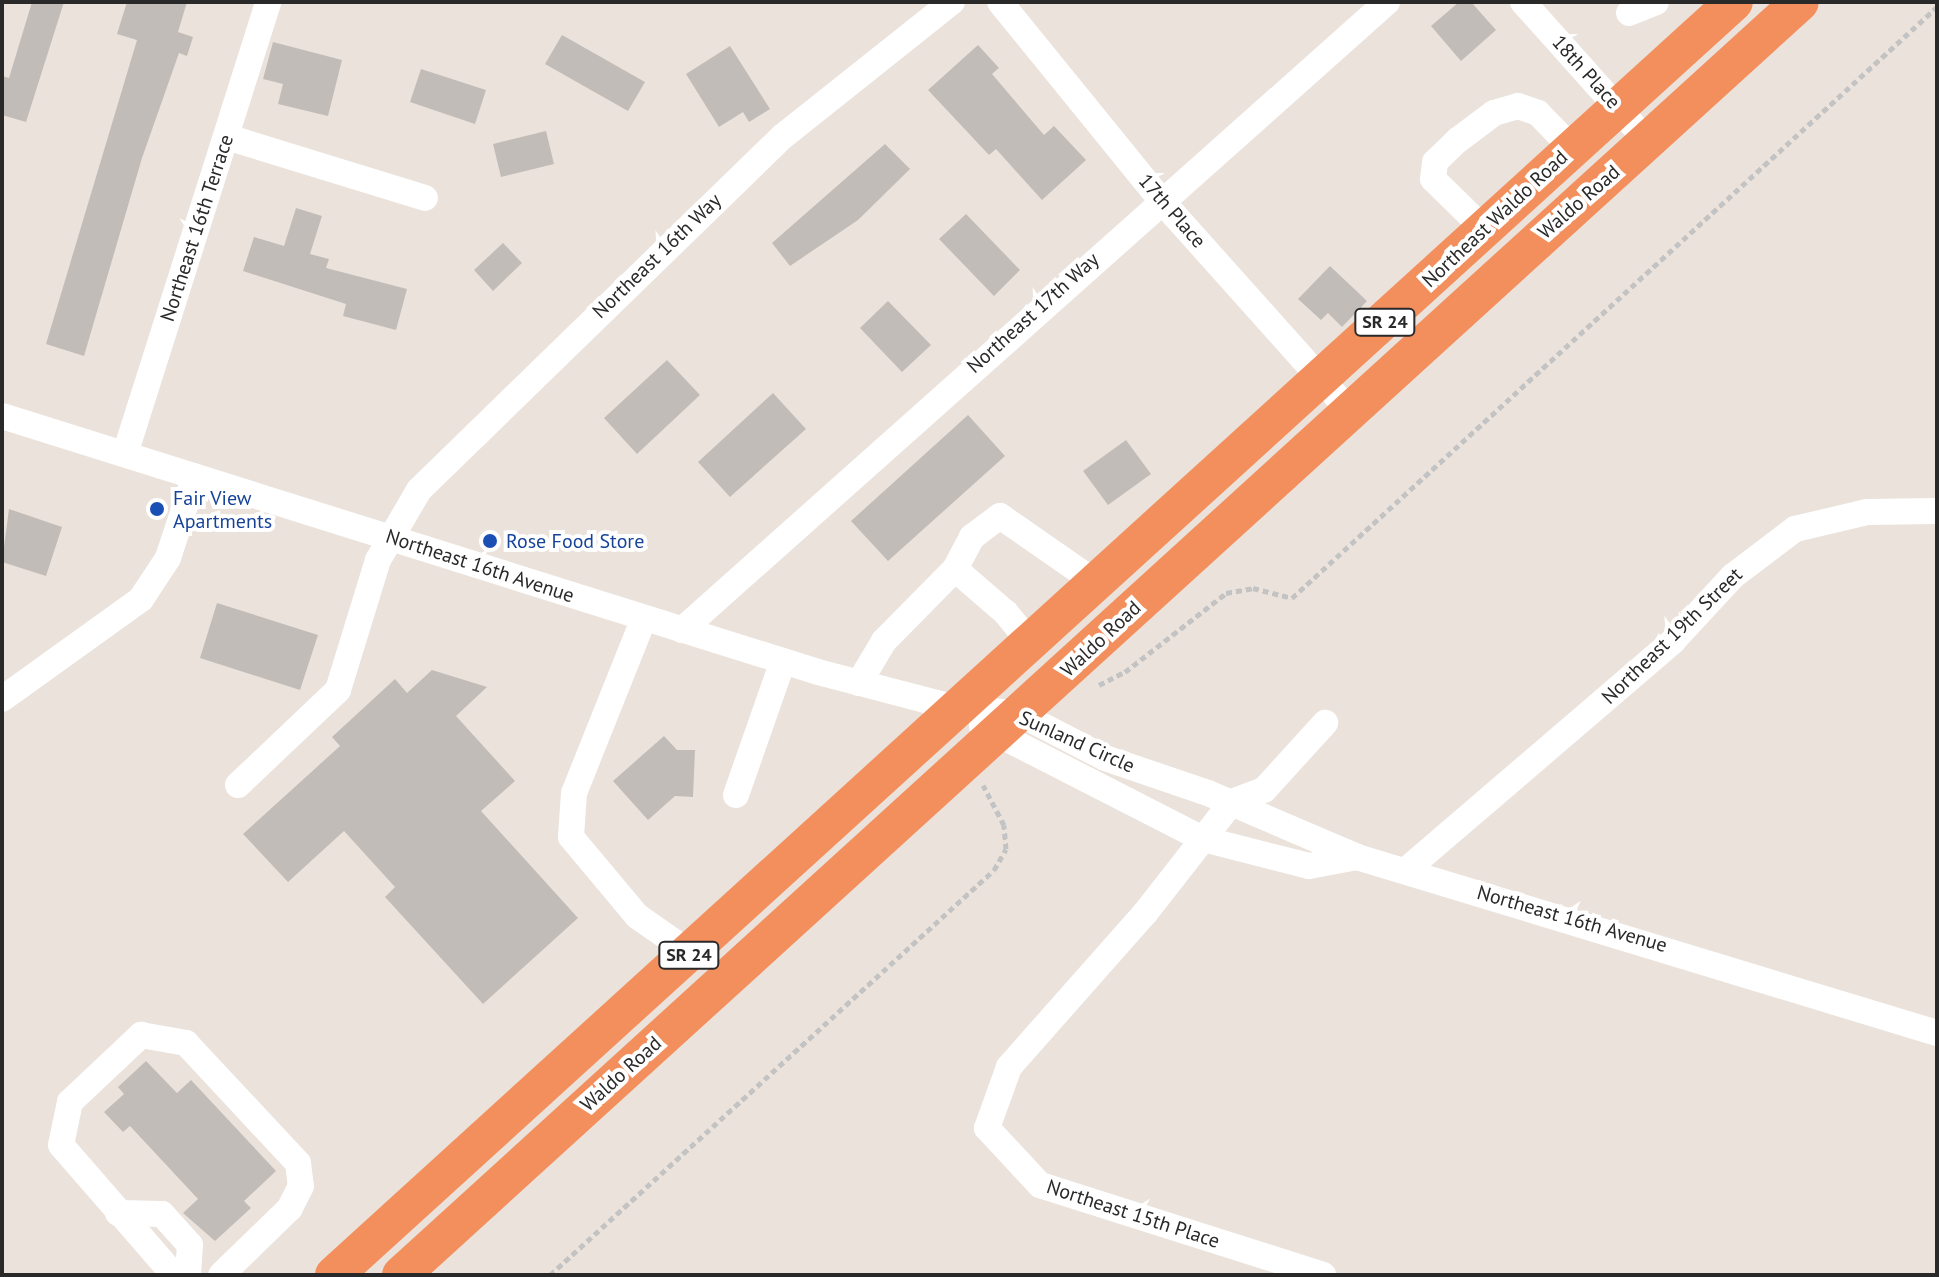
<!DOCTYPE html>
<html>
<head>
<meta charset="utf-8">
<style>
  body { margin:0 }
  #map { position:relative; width:1939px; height:1277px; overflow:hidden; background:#eae2db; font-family:"PT Sans",sans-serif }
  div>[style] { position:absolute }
  .building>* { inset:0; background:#c2bcb8 }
  .path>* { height:5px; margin-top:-2.5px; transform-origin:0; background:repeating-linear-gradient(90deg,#c3c3c3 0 6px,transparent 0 10px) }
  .minor>* { height:26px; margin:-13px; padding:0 13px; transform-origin:13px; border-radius:13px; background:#fff }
  .highway>* { height:38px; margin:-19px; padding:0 19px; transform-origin:19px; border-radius:19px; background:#f38f5d }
  .dots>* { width:22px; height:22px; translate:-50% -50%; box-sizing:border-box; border:4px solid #fff; border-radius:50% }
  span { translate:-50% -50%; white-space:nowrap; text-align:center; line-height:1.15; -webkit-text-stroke:8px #fff; paint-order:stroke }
  .shield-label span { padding:2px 6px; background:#fff; border:2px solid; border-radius:6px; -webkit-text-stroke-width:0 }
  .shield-label { font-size:18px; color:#292929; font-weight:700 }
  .street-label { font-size:20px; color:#292929 }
  .transit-label { font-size:20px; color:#164399 }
  .left { translate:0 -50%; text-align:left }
  .frame { position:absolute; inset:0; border:4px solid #292929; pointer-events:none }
</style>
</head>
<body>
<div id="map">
  <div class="building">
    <i style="clip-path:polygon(32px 2px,64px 2px,26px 122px,2px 115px,2px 76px,9px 78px)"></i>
    <i style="clip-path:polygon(127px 2px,187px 2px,178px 32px,193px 37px,187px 56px,179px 53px,142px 158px,84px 356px,46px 344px,137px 40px,117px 34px)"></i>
    <i style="clip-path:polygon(1459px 2px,1471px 2px,1496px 30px,1461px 61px,1431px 26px)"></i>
    <i style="clip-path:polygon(562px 35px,645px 82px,628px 111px,545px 64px)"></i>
    <i style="clip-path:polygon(273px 42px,342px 60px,328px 116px,278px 104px,283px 84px,263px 79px)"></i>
    <i style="clip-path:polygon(978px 45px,999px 68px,992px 74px,1044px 135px,1054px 126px,1086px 160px,1042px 200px,996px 149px,989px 155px,928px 90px)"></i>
    <i style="clip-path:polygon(730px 46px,770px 109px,749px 122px,743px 112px,719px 127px,686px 74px)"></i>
    <i style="clip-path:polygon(421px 69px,486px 90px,475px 124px,410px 102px)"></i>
    <i style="clip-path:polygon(546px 131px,554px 164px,501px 177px,493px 144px)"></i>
    <i style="clip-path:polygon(885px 144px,910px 169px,858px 220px,790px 266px,772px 243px)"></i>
    <i style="clip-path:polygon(296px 208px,322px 216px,310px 254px,329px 259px,326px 268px,407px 289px,396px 330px,343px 316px,346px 304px,243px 271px,254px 237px,284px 246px)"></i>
    <i style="clip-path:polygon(966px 214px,1020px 270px,994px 296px,939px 239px)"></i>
    <i style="clip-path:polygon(503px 243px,522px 263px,493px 291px,474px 270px)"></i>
    <i style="clip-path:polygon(1330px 266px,1367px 301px,1342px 327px,1328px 313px,1321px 320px,1298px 299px)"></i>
    <i style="clip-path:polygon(888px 301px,931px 345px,902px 372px,860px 328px)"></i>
    <i style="clip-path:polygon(667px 360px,700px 395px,637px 454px,604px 418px)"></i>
    <i style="clip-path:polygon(773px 393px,806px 429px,730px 497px,698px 462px)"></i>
    <i style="clip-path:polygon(968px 415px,1005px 456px,888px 561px,851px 521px)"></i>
    <i style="clip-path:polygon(1126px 440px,1151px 474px,1108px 505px,1083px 471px)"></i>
    <i style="clip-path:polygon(9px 509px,62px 527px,46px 576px,2px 562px)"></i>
    <i style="clip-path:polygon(217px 603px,318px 635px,300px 690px,200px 658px)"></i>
    <i style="clip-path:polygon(432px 670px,487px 687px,456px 716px,515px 781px,481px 811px,578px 918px,483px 1004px,385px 897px,395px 887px,344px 831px,288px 882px,243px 834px,340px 746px,332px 737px,395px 679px,407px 693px)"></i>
    <i style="clip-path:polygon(664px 736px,677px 750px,695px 750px,693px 797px,675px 796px,648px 820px,613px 781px)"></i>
    <i style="clip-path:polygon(146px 1061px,177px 1093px,191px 1080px,276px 1171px,244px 1201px,251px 1208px,215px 1241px,183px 1213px,198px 1199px,130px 1126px,123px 1132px,104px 1112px,124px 1094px,118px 1087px)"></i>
  </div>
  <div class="path">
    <i style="left:1099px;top:685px;width:29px;rotate:-27deg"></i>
    <i style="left:1125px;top:672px;width:128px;rotate:-38deg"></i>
    <i style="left:1226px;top:593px;width:27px;rotate:-10deg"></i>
    <i style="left:1253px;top:588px;width:40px;rotate:14.4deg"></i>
    <i style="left:1292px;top:598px;width:875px;rotate:-42.5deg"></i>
    <i style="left:550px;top:1275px;width:601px;rotate:-42.37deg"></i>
    <i style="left:994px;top:870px;width:24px;rotate:-60deg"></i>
    <i style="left:1006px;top:849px;width:24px;rotate:-95deg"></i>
    <i style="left:1004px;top:825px;width:45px;rotate:-117.7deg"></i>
  </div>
  <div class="minor">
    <i style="left:1000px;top:2px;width:254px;rotate:50.9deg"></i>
    <i style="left:1160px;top:199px;width:288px;rotate:48.2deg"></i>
    <i style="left:1523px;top:2px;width:188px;rotate:48.2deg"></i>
    <i style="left:1629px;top:13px;width:29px;rotate:-22deg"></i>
    <i style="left:227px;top:137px;width:207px;rotate:17.1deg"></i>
    <i style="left:1484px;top:229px;width:71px;rotate:-135.6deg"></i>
    <i style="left:1433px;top:179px;width:17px;rotate:-83deg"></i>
    <i style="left:1435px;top:162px;width:32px;rotate:-44deg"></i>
    <i style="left:1458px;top:140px;width:45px;rotate:-36.9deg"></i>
    <i style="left:1494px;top:113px;width:25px;rotate:-16deg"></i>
    <i style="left:1518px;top:106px;width:21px;rotate:19deg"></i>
    <i style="left:1538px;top:113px;width:49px;rotate:45.8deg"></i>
    <i style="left:2px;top:416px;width:855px;rotate:17.42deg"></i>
    <i style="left:818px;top:672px;width:147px;rotate:14.6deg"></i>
    <i style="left:960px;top:709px;width:58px;rotate:3.9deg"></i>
    <i style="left:1018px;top:713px;width:98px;rotate:27.3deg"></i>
    <i style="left:1105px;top:758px;width:109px;rotate:18.8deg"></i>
    <i style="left:1208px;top:793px;width:162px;rotate:23.2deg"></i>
    <i style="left:125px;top:454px;width:474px;rotate:-72.4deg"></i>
    <i style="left:955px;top:569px;width:36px;rotate:-62deg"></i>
    <i style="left:972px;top:537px;width:35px;rotate:-37deg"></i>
    <i style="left:1000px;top:516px;width:119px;rotate:34.8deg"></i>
    <i style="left:644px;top:618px;width:188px;rotate:111.8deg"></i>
    <i style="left:574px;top:793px;width:44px;rotate:93.9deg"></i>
    <i style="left:571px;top:837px;width:103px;rotate:50.1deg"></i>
    <i style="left:637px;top:916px;width:65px;rotate:34.9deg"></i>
    <i style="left:682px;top:630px;width:944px;rotate:-41.69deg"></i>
    <i style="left:859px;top:683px;width:49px;rotate:-59.2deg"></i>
    <i style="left:884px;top:641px;width:101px;rotate:-45.4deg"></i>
    <i style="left:955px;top:569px;width:67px;rotate:40.8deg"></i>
    <i style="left:1006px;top:613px;width:41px;rotate:50.9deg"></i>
    <i style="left:2px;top:699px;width:171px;rotate:-35.7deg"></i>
    <i style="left:141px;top:599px;width:49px;rotate:-56.6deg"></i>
    <i style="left:168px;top:558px;width:86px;rotate:-71.8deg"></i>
    <i style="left:982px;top:726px;width:248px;rotate:27.1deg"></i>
    <i style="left:1203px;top:839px;width:109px;rotate:14.3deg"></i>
    <i style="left:1309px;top:866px;width:49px;rotate:-10.6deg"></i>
    <i style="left:1357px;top:857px;width:606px;rotate:16.88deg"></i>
    <i style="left:238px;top:785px;width:138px;rotate:-43.5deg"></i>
    <i style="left:338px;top:690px;width:136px;rotate:-72.9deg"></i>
    <i style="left:378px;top:560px;width:81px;rotate:-59.6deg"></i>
    <i style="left:419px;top:490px;width:506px;rotate:-44.2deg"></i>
    <i style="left:782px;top:137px;width:217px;rotate:-38.5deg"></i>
    <i style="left:736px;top:795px;width:142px;rotate:-70.7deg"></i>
    <i style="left:1232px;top:802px;width:140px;rotate:128deg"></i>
    <i style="left:1146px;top:912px;width:207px;rotate:131.5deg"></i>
    <i style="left:1009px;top:1067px;width:65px;rotate:109.8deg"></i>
    <i style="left:987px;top:1128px;width:78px;rotate:47.1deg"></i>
    <i style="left:1040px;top:1185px;width:297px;rotate:17.6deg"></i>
    <i style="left:1232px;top:802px;width:34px;rotate:-21deg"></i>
    <i style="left:1264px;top:790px;width:91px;rotate:-47.7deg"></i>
    <i style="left:1405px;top:871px;width:352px;rotate:-40.6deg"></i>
    <i style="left:1672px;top:642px;width:90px;rotate:-47.3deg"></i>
    <i style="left:1733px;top:576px;width:78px;rotate:-37.2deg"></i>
    <i style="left:1795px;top:529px;width:74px;rotate:-13.3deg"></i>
    <i style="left:1867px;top:512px;width:70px;rotate:-0.8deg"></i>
    <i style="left:118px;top:1213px;width:44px;rotate:1.3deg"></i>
    <i style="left:162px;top:1214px;width:42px;rotate:47.9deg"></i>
    <i style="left:190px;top:1245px;width:30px;rotate:94deg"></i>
    <i style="left:174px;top:1275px;width:172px;rotate:-131deg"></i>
    <i style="left:61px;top:1145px;width:44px;rotate:-78.2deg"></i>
    <i style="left:70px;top:1102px;width:98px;rotate:-43.3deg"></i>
    <i style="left:141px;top:1035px;width:46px;rotate:10.1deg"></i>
    <i style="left:186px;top:1043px;width:164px;rotate:47deg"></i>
    <i style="left:298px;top:1163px;width:23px;rotate:83deg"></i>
    <i style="left:301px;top:1186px;width:25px;rotate:117deg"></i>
    <i style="left:290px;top:1208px;width:96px;rotate:135.8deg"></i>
  </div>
  <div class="highway">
    <i style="left:334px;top:1275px;width:1892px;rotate:-42.28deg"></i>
    <i style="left:401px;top:1275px;width:1891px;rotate:-42.3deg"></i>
  </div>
  <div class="dots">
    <i style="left:157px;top:509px;background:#1a4fb4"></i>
    <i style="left:490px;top:541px;background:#1a4fb4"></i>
  </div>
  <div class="shield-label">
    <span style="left:1385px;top:322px">SR 24</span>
    <span style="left:689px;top:955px">SR 24</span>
  </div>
  <div class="street-label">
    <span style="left:1586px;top:72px;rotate:48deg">18th Place</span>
    <span style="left:1579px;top:202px;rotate:-41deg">Waldo Road</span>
    <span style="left:1172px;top:211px;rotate:49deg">17th Place</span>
    <span style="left:1495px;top:219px;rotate:-43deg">Northeast Waldo Road</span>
    <span style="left:197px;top:228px;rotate:-72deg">Northeast 16th Terrace</span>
    <span style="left:657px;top:256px;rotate:-44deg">Northeast 16th Way</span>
    <span style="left:1033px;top:313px;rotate:-42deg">Northeast 17th Way</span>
    <span style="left:480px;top:566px;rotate:18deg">Northeast 16th Avenue</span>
    <span style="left:1672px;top:636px;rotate:-44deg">Northeast 19th Street</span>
    <span style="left:1101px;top:639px;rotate:-43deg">Waldo Road</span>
    <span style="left:1077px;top:742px;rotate:24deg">Sunland Circle</span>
    <span style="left:1572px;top:919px;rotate:16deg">Northeast 16th Avenue</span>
    <span style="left:621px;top:1074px;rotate:-42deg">Waldo Road</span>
    <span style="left:1133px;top:1214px;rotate:18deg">Northeast 15th Place</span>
  </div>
  <div class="transit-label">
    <span class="left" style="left:173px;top:510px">Fair View<br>Apartments</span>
    <span class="left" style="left:506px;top:541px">Rose Food Store</span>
  </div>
  <div class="frame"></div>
</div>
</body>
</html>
